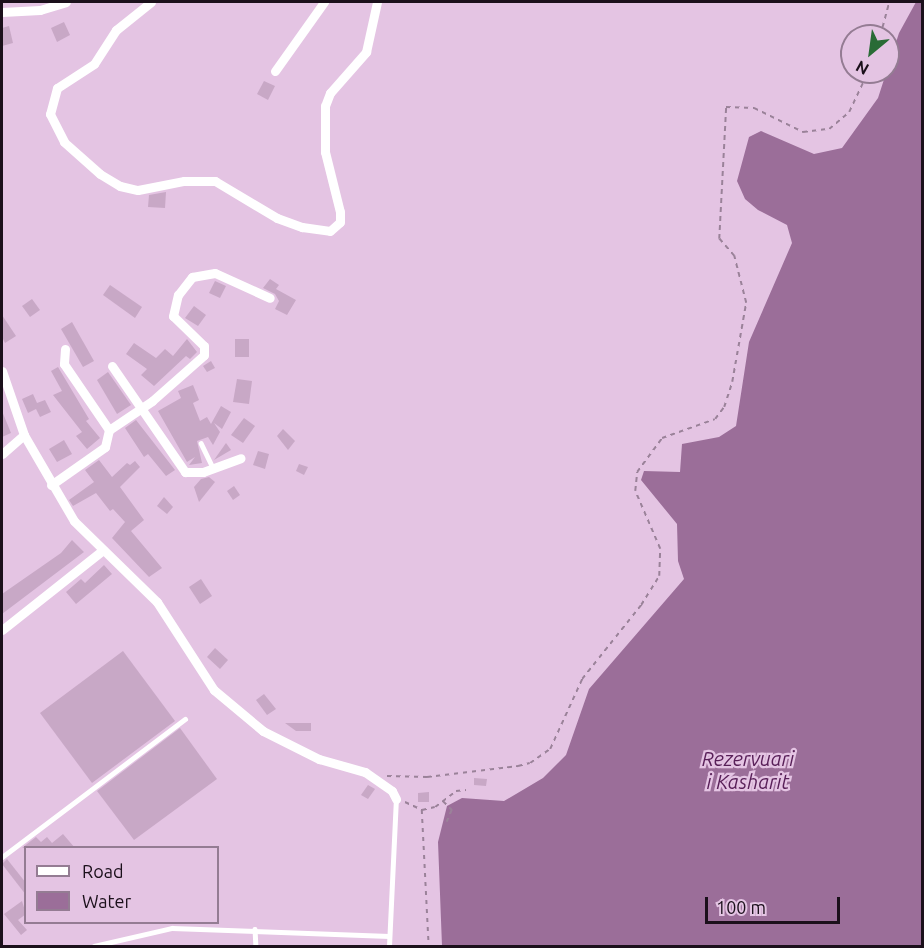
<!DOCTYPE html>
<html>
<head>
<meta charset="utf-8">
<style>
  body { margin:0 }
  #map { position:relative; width:924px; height:948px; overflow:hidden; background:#e4c4e3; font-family:Ubuntu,sans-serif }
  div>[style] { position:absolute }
  .water>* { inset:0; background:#9b6e99 }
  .building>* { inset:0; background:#c8a8c6 }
  .path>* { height:1.5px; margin-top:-0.75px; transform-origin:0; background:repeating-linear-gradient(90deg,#9a8299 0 4.5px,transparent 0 9px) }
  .lane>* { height:4.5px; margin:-2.25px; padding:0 2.25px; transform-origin:2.25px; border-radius:2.25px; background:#fff }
  .street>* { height:9px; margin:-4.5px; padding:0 4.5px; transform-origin:4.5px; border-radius:4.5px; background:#fff }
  span { translate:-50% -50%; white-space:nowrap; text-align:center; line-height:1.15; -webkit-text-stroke:4.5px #e4c4e3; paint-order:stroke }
  .water-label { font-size:20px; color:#581f58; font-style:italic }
  .frame { position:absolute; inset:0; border:3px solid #1b101b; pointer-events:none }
  .legend { position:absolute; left:24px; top:846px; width:195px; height:78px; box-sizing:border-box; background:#e4c4e3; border:2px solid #947c93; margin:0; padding:8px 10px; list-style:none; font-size:18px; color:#1b101b }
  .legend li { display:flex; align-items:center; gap:12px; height:30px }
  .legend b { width:30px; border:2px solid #947c93 }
  .north { position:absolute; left:840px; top:24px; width:60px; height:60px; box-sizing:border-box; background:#e4c4e3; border:2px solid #947c93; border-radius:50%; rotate:209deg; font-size:16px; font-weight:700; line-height:24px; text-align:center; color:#1b101b }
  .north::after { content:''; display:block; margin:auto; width:21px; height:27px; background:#296b36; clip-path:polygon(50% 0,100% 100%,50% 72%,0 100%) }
  .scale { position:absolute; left:705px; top:897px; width:135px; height:27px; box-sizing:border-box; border:3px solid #1b101b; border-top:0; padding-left:8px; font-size:18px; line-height:21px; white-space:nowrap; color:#1b101b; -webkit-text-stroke:4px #e4c4e3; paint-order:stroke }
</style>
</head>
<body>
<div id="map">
  <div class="water">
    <i style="clip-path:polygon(916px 2px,922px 2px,922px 946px,442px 946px,438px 842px,447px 806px,462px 798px,504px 801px,543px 778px,566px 755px,589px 689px,684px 579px,678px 561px,677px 524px,641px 480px,644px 471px,680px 472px,682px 444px,719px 437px,736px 426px,749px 342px,792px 243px,787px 225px,758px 210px,745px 199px,737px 181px,749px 137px,761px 131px,814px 154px,842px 148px,878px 98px,899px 33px)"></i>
  </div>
  <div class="building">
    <i style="clip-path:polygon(64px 22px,70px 35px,57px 42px,51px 28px)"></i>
    <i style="clip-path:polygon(9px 26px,13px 43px,2px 46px,2px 28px)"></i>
    <i style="clip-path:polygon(264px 81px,275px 86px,268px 100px,257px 94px)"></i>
    <i style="clip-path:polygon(166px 192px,165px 208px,148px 207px,149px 195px)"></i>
    <i style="clip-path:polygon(270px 279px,279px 285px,276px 289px,296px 300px,287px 315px,275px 309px,279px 301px,275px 294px,263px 288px)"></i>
    <i style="clip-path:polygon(215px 281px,226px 286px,220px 298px,209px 293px)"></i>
    <i style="clip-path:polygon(110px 285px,142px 307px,135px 318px,103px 295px)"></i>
    <i style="clip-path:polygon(32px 299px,40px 310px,30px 317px,22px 306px)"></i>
    <i style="clip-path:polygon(194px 306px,206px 315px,198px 326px,185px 318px)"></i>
    <i style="clip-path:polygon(2px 315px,16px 336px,5px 343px,2px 337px)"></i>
    <i style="clip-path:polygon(72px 322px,94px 361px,83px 367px,61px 329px)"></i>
    <i style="clip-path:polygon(187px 339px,197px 352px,190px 359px,186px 356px,154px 386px,141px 375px,147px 369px,126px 354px,134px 343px,156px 358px,165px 349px,173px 356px)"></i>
    <i style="clip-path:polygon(235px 339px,249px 339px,249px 357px,235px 357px)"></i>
    <i style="clip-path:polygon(211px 361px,215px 368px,207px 372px,203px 366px)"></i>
    <i style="clip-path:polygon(58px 367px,89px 419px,86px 421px,100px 438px,87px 449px,76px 436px,82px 432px,53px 395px,62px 391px,51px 371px)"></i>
    <i style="clip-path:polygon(108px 372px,131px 405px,117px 414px,97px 380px)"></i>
    <i style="clip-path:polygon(237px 379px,252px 381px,249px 404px,233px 402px)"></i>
    <i style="clip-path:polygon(193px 385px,199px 400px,193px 403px,200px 421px,207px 417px,211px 424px,221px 406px,231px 412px,222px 429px,214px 423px,220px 432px,213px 445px,208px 437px,197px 441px,202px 463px,189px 465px,195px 457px,187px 462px,158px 411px,181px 398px,178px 391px)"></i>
    <i style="clip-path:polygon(33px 394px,37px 403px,45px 400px,51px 412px,40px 417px,36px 409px,28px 413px,22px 399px)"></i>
    <i style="clip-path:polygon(2px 411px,11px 433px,2px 437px)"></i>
    <i style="clip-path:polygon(244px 418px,255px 426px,243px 443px,231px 435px)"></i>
    <i style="clip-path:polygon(136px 420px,175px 470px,166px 476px,148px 454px,144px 457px,125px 428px)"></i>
    <i style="clip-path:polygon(283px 429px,295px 441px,288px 450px,277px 436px)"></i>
    <i style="clip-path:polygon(64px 440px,72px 454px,57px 462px,49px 449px)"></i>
    <i style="clip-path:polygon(226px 443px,231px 450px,214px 460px)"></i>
    <i style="clip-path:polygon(258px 451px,269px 454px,265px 469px,253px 465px)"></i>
    <i style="clip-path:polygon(99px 460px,112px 477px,127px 463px,130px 465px,135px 461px,140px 467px,120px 487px,144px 520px,131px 531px,162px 568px,149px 577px,112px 538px,125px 522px,113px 509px,110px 511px,96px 493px,73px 506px,69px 500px,94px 482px,85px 470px)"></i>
    <i style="clip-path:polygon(299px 464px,308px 467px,304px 475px,296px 471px)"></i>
    <i style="clip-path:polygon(209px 477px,215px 482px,199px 502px,194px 487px,201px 479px)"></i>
    <i style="clip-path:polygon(234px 486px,240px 495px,233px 500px,227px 491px)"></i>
    <i style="clip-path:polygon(164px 497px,173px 507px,167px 514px,157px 506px)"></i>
    <i style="clip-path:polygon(72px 540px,84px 552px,2px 614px,2px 594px,61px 553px)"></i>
    <i style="clip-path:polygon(104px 565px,112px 574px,76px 604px,66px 592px,81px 579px,85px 583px)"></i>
    <i style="clip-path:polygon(201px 579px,212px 596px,200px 604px,189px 587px)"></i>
    <i style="clip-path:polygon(215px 648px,228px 660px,220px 669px,207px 657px)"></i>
    <i style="clip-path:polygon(123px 651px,175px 721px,92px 783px,40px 713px)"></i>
    <i style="clip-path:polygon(264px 694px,276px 709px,267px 715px,256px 700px)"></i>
    <i style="clip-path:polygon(285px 723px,311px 723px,311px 731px,296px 731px)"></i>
    <i style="clip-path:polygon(180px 728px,217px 779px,134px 840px,97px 791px)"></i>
    <i style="clip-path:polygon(474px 778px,487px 779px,486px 786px,474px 785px)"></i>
    <i style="clip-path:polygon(368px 785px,375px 789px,368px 799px,361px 795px)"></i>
    <i style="clip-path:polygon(429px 792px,429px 802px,418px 802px,418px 793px)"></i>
    <i style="clip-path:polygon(63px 834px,75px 848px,22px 848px,36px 837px,41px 842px,47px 837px,52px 843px)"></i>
    <i style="clip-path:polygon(7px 859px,26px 883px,26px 895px,2px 864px)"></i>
    <i style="clip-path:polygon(22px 901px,26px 914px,18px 920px,27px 930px,21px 935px,4px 914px)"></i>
  </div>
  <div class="path">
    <i style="left:880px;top:36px;width:35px;rotate:-75deg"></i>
    <i style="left:387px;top:776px;width:40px;rotate:1.4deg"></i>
    <i style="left:427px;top:777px;width:92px;rotate:-6.9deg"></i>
    <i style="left:518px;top:766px;width:12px;rotate:-14deg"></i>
    <i style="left:530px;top:763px;width:24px;rotate:-35deg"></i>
    <i style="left:550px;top:749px;width:77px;rotate:-65.4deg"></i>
    <i style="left:582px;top:679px;width:95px;rotate:-51.4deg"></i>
    <i style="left:641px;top:605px;width:34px;rotate:-58deg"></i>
    <i style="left:659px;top:576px;width:27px;rotate:-88deg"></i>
    <i style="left:660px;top:549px;width:63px;rotate:-113.3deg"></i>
    <i style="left:635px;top:491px;width:19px;rotate:-84deg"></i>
    <i style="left:637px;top:472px;width:42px;rotate:-53.7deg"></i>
    <i style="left:662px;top:438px;width:56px;rotate:-19.7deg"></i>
    <i style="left:715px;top:419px;width:15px;rotate:-53deg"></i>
    <i style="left:724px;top:407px;width:26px;rotate:-72deg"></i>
    <i style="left:732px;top:382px;width:80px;rotate:-80deg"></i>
    <i style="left:746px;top:303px;width:49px;rotate:-104.3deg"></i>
    <i style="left:734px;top:256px;width:23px;rotate:-131deg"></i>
    <i style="left:719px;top:239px;width:132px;rotate:-87deg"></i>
    <i style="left:726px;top:107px;width:28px;rotate:2deg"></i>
    <i style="left:754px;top:108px;width:55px;rotate:26.1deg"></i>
    <i style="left:803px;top:132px;width:26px;rotate:-7deg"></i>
    <i style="left:829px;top:129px;width:26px;rotate:-40deg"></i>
    <i style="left:849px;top:112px;width:44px;rotate:-64.6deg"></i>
    <i style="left:443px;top:801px;width:13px;rotate:45deg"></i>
    <i style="left:452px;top:810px;width:13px;rotate:113deg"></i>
    <i style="left:405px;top:802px;width:19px;rotate:25deg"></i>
    <i style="left:422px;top:810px;width:13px;rotate:-13deg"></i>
    <i style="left:435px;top:807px;width:26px;rotate:-37deg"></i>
    <i style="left:456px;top:791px;width:10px;rotate:-6deg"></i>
    <i style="left:422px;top:810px;width:136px;rotate:87.1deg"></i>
  </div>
  <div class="lane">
    <i style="left:201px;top:443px;width:28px;rotate:64deg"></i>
    <i style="left:2px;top:857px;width:229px;rotate:-37deg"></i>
    <i style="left:255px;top:929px;width:17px;rotate:87deg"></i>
    <i style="left:94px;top:946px;width:80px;rotate:-13deg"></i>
    <i style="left:172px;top:928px;width:217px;rotate:2.1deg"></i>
    <i style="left:389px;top:946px;width:146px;rotate:-87.3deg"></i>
  </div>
  <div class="street">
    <i style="left:151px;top:2px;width:45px;rotate:141.3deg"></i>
    <i style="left:116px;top:30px;width:40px;rotate:122.9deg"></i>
    <i style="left:94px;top:64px;width:44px;rotate:147deg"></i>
    <i style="left:57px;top:88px;width:27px;rotate:105deg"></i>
    <i style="left:50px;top:114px;width:31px;rotate:63deg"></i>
    <i style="left:64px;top:142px;width:48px;rotate:41.6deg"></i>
    <i style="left:100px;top:174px;width:23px;rotate:31deg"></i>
    <i style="left:120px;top:186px;width:18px;rotate:13deg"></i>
    <i style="left:138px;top:190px;width:47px;rotate:-11.1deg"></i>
    <i style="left:184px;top:181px;width:31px"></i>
    <i style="left:215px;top:181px;width:72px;rotate:30.8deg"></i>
    <i style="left:277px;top:218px;width:27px;rotate:20deg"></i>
    <i style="left:302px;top:227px;width:28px;rotate:8deg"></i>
    <i style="left:330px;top:231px;width:13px;rotate:-42deg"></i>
    <i style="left:340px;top:222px;width:10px;rotate:-90deg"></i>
    <i style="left:340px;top:212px;width:62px;rotate:-104deg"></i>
    <i style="left:325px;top:152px;width:46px;rotate:-90deg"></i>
    <i style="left:325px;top:106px;width:14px;rotate:-69deg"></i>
    <i style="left:330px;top:93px;width:55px;rotate:-48.7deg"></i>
    <i style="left:366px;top:52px;width:51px;rotate:-77.6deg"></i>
    <i style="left:2px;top:12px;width:38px;rotate:-3deg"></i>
    <i style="left:40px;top:10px;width:27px;rotate:-17deg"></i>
    <i style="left:275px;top:71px;width:85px;rotate:-54.6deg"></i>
    <i style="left:65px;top:349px;width:15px;rotate:94deg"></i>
    <i style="left:64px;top:364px;width:80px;rotate:55.7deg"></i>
    <i style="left:112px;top:366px;width:129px;rotate:55.4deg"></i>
    <i style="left:185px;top:472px;width:18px"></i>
    <i style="left:203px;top:472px;width:40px;rotate:-20.2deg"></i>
    <i style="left:2px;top:371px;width:68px;rotate:71deg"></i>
    <i style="left:24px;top:435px;width:99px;rotate:59.8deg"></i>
    <i style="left:74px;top:521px;width:116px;rotate:44.3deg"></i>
    <i style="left:157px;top:602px;width:105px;rotate:57.1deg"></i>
    <i style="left:214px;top:690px;width:64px;rotate:39.9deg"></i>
    <i style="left:263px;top:731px;width:63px;rotate:26.6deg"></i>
    <i style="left:319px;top:759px;width:48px;rotate:15.8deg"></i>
    <i style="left:365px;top:772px;width:33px;rotate:35deg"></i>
    <i style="left:392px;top:791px;width:9px;rotate:63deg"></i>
    <i style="left:2px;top:454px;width:29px;rotate:-41deg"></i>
    <i style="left:51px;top:485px;width:66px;rotate:-35.1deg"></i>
    <i style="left:105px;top:447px;width:17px;rotate:-77deg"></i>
    <i style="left:109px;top:430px;width:52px;rotate:-34deg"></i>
    <i style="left:152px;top:401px;width:69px;rotate:-41.5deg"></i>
    <i style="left:204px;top:355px;width:9px;rotate:-90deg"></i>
    <i style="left:204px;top:346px;width:43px;rotate:-135.9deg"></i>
    <i style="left:173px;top:316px;width:22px;rotate:-77deg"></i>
    <i style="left:178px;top:295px;width:23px;rotate:-52deg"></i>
    <i style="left:192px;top:277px;width:23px;rotate:-10deg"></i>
    <i style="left:215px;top:273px;width:60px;rotate:24.4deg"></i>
    <i style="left:2px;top:630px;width:129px;rotate:-38.4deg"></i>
  </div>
  <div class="water-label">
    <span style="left:748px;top:770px">Rezervuari<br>i Kasharit</span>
  </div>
  <div class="frame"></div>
  <ul class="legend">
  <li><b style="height:8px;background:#fff"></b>Road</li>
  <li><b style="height:16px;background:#9b6e99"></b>Water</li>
  </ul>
  <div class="north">N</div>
  <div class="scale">100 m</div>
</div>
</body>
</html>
